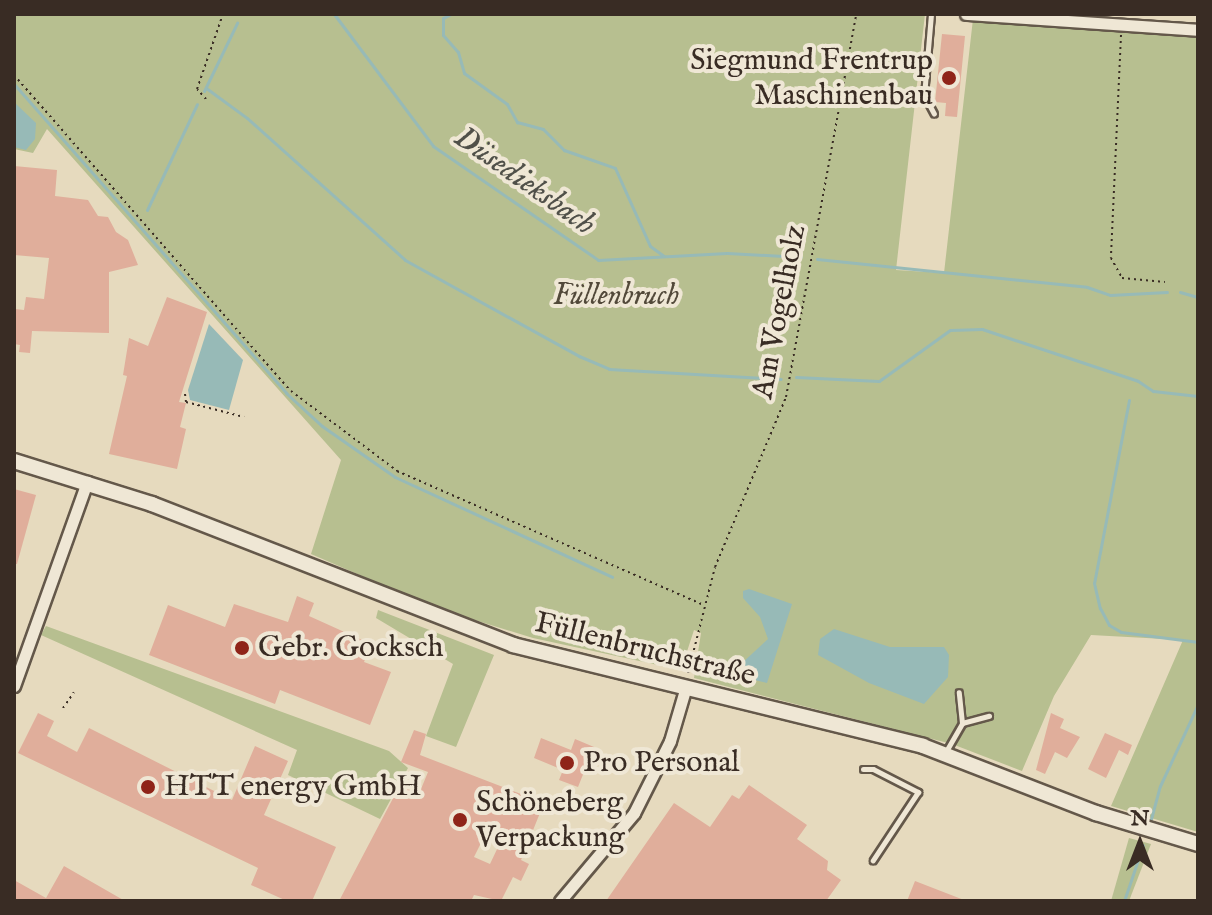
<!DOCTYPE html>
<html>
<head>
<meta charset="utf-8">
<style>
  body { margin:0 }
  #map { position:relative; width:1212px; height:915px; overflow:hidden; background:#e6dabe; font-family:"IM FELL English",serif }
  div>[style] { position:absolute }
  .green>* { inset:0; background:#b7bf90 }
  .water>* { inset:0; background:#97bab7 }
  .stream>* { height:3px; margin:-1.5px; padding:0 1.5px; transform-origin:1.5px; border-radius:1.5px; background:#97bab7 }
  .building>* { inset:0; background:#e0ae9b }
  .path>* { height:2px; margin-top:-1px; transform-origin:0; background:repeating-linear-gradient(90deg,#392c24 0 2px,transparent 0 6px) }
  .roads { filter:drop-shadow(2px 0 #64584a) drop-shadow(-2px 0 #64584a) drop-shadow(0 2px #64584a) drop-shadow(0 -2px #64584a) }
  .service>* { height:5px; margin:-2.5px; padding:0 2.5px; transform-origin:2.5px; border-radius:2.5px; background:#efe7d5 }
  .minor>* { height:11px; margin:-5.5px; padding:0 5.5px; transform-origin:5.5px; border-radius:5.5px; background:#efe7d5 }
  .tertiary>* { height:14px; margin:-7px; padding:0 7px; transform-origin:7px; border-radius:7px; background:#efe7d5 }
  .dots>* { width:22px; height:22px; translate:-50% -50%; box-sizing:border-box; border:4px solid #efe7d5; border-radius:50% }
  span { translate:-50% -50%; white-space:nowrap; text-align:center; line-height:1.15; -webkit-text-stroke:8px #efe7d5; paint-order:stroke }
  .poi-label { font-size:30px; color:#392c24 }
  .right { translate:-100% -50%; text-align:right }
  .left { translate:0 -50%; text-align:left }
  .park-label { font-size:30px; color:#52493a; font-style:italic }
  .street-label { font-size:30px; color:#392c24 }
  .water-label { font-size:32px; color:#505049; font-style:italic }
  .frame { position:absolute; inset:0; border:16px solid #392c24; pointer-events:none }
  .north { position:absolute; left:1100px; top:803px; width:80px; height:80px; -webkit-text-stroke:6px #efe7d5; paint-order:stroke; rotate:0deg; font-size:22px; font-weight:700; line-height:32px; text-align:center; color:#392c24 }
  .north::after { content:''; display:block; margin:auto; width:28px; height:36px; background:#392c24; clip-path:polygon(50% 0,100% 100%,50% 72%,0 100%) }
</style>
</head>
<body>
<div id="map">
  <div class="green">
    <i style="clip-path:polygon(14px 14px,925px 14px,896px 270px,944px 273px,973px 19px,1198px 32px,1198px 832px,1111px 806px,1183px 640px,1091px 635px,1054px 696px,1022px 771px,952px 744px,694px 678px,701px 633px,694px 630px,681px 670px,533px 638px,436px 608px,311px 554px,341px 460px,47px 129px,33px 153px,14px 149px)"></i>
    <i style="clip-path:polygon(378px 610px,494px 655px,456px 747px,426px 736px,453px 664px,376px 618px)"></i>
    <i style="clip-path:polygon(46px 626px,389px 751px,408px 768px,380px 819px,288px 775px,297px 750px,41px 635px)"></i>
    <i style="clip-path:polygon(1129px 838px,1151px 844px,1129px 901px,1111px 901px)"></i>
  </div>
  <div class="water">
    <i style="clip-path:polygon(14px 102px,36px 123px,35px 139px,26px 150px,14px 147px)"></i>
    <i style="clip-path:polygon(209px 324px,243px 360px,229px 410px,190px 400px,188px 390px)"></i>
    <i style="clip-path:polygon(749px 589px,792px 604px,767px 683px,716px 671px,723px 663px,741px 664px,768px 639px,760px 617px,743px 598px,743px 591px)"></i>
    <i style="clip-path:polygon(834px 629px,890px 647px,944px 647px,949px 655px,948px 677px,924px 704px,869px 683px,818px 655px,820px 639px)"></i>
  </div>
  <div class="stream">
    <i style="left:334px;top:14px;width:165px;rotate:53.1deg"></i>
    <i style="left:433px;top:146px;width:201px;rotate:34.6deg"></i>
    <i style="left:598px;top:260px;width:129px;rotate:-3.1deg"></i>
    <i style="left:727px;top:253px;width:74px;rotate:3.1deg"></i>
    <i style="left:451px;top:14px;width:9px;rotate:153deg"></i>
    <i style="left:443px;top:18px;width:17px;rotate:90deg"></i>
    <i style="left:443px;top:35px;width:23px;rotate:49deg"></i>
    <i style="left:458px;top:52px;width:22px;rotate:74deg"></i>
    <i style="left:464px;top:73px;width:53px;rotate:35.8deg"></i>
    <i style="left:507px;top:104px;width:21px;rotate:61deg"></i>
    <i style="left:517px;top:122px;width:27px;rotate:15deg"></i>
    <i style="left:543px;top:129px;width:30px;rotate:45deg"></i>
    <i style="left:564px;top:150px;width:54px;rotate:19.4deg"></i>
    <i style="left:615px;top:168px;width:85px;rotate:65.8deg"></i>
    <i style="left:650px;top:246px;width:17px;rotate:36deg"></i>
    <i style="left:14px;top:84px;width:412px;rotate:48.6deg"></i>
    <i style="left:286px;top:393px;width:49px;rotate:42.5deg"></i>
    <i style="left:322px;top:426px;width:89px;rotate:34.9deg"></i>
    <i style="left:395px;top:477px;width:239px;rotate:24.7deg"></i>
    <i style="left:206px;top:88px;width:51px;rotate:36.2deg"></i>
    <i style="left:247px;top:118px;width:212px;rotate:41.9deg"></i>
    <i style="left:405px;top:260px;width:199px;rotate:28.9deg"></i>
    <i style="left:579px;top:356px;width:33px;rotate:23deg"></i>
    <i style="left:609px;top:369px;width:172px;rotate:3.3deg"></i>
    <i style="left:204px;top:91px;width:76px;rotate:-64.1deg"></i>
    <i style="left:147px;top:210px;width:117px;rotate:-64.7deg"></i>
    <i style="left:817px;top:259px;width:271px;rotate:5.9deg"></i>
    <i style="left:1087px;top:287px;width:24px;rotate:19deg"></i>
    <i style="left:1110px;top:295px;width:57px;rotate:-3deg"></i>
    <i style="left:1180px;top:292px;width:19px;rotate:16deg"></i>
    <i style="left:796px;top:377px;width:83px;rotate:2.8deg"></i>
    <i style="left:879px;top:381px;width:87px;rotate:-35.7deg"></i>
    <i style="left:950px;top:330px;width:32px;rotate:-2deg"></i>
    <i style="left:982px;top:329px;width:164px;rotate:18.4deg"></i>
    <i style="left:1138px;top:381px;width:18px;rotate:34deg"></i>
    <i style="left:1153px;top:391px;width:45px;rotate:6.3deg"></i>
    <i style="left:1129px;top:400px;width:186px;rotate:100.8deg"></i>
    <i style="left:1094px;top:583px;width:26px;rotate:77deg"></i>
    <i style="left:1100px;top:608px;width:19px;rotate:62deg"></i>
    <i style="left:1109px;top:625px;width:14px;rotate:30deg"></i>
    <i style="left:1121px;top:632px;width:78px;rotate:7.4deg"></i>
    <i style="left:1151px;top:819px;width:34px;rotate:-75deg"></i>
    <i style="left:1160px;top:786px;width:90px;rotate:-65.1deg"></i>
    <i style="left:1124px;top:901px;width:59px;rotate:-71.3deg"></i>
  </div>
  <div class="building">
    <i style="clip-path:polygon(942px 34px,965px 36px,957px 117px,945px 116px,946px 103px,935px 102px)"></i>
    <i style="clip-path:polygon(14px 166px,57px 170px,55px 196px,88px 200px,98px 216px,108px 217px,116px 232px,128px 240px,138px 265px,109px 272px,109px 333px,32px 331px,30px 353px,19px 352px,20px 345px,14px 344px,15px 309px,24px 310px,26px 297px,44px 299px,49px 258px,14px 255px)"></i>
    <i style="clip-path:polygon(167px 297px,207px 312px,179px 402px,186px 403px,180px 427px,186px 429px,177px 469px,109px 454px,127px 376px,123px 375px,129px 338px,148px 346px)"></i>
    <i style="clip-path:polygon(14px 489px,36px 495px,17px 564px,14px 564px)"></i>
    <i style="clip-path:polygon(297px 596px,314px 603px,309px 616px,371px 644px,364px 662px,391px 672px,370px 725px,280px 690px,275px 704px,149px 655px,168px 605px,225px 627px,234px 604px,288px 622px)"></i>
    <i style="clip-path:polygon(38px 713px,54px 721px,47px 736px,77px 752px,89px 728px,232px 800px,255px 746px,288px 761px,264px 815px,336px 847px,312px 901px,287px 901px,251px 885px,258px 868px,18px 753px)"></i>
    <i style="clip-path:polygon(1051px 713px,1064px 719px,1060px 728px,1080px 737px,1067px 758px,1055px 752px,1045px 774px,1036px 770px)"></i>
    <i style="clip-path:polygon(evenodd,414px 730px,426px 734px,420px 755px,544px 803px,521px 860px,529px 864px,521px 881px,513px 877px,501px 901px,474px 895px,471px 901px,339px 901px,400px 785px,416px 793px,421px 789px,428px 772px,401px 762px,414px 730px,484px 837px,499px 845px,490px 864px,474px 857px,484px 837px)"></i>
    <i style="clip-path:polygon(1105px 733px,1132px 745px,1128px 755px,1119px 750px,1106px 778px,1088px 769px)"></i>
    <i style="clip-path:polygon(541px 738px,571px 750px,575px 739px,594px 747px,578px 787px,559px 780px,563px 770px,534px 758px)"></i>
    <i style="clip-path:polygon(749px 785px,807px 825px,797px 839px,828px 861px,827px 870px,841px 880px,826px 901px,606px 901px,674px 803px,710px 827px,732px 795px,739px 799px)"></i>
    <i style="clip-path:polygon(64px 866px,125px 901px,14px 901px,14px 880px,46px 898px)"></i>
    <i style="clip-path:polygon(915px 881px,964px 900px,964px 901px,907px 901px)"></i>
  </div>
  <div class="path">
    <i style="left:1121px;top:35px;width:223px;rotate:92.6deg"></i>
    <i style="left:1111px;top:258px;width:23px;rotate:61deg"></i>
    <i style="left:1122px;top:278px;width:43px;rotate:5.3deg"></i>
    <i style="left:14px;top:75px;width:420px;rotate:48.8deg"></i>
    <i style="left:291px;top:391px;width:133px;rotate:37deg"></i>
    <i style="left:397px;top:471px;width:334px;rotate:23.6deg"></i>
    <i style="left:206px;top:99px;width:13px;rotate:-132deg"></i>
    <i style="left:197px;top:89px;width:79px;rotate:-70.9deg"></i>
    <i style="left:185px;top:394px;width:8px;rotate:83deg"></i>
    <i style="left:186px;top:402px;width:60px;rotate:14.5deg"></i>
    <i style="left:688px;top:673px;width:109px;rotate:-75.7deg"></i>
    <i style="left:715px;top:567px;width:184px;rotate:-67.3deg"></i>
    <i style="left:786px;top:397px;width:389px;rotate:-79.6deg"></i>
    <i style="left:63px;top:708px;width:19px;rotate:-55deg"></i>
  </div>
  <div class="roads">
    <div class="service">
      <i style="left:931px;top:14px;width:81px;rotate:94.9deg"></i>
      <i style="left:924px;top:95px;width:21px;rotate:62deg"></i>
      <i style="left:962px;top:723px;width:28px;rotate:-15deg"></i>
      <i style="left:945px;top:753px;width:34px;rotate:-60deg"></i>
      <i style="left:962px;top:723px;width:31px;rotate:-96deg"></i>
      <i style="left:863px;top:769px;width:10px"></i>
      <i style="left:873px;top:769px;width:51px;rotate:27.1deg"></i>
      <i style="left:918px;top:792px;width:82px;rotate:123.5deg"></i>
    </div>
    <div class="minor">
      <i style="left:966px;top:14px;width:233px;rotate:3.9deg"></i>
      <i style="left:14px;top:686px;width:217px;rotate:-70.3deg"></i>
      <i style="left:560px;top:901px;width:115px;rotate:-49.9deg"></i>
      <i style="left:634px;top:813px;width:80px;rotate:-63.4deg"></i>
      <i style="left:670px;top:741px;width:53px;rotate:-73.6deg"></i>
    </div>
    <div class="tertiary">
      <i style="left:14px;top:461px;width:145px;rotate:17.3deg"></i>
      <i style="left:152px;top:504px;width:388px;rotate:21.3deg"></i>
      <i style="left:513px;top:645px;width:422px;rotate:13.8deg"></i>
      <i style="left:923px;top:746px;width:186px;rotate:21.2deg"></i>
      <i style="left:1096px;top:813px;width:107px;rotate:16.9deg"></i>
    </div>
  </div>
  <div class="dots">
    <i style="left:949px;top:78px;background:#8f2418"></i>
    <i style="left:242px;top:648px;background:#8f2418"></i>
    <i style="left:567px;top:763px;background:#8f2418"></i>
    <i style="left:148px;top:787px;background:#8f2418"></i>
    <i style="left:460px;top:820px;background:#8f2418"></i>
  </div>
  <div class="poi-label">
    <span class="right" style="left:933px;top:78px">Siegmund Frentrup<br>Maschinenbau</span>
    <span class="left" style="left:258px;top:648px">Gebr. Gocksch</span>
    <span class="left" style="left:583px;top:763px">Pro Personal</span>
    <span class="left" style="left:164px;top:787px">HTT energy GmbH</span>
    <span class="left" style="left:476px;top:820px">Schöneberg<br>Verpackung</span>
  </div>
  <div class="park-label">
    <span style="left:616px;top:296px">Füllenbruch</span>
  </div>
  <div class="street-label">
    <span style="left:780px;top:312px;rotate:-79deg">Am Vogelholz</span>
    <span style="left:645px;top:650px;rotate:14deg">Füllenbruchstraße</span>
  </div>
  <div class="water-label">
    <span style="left:524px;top:182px;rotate:35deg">Düsedieksbach</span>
  </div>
  <div class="frame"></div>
  <div class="north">N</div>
</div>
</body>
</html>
